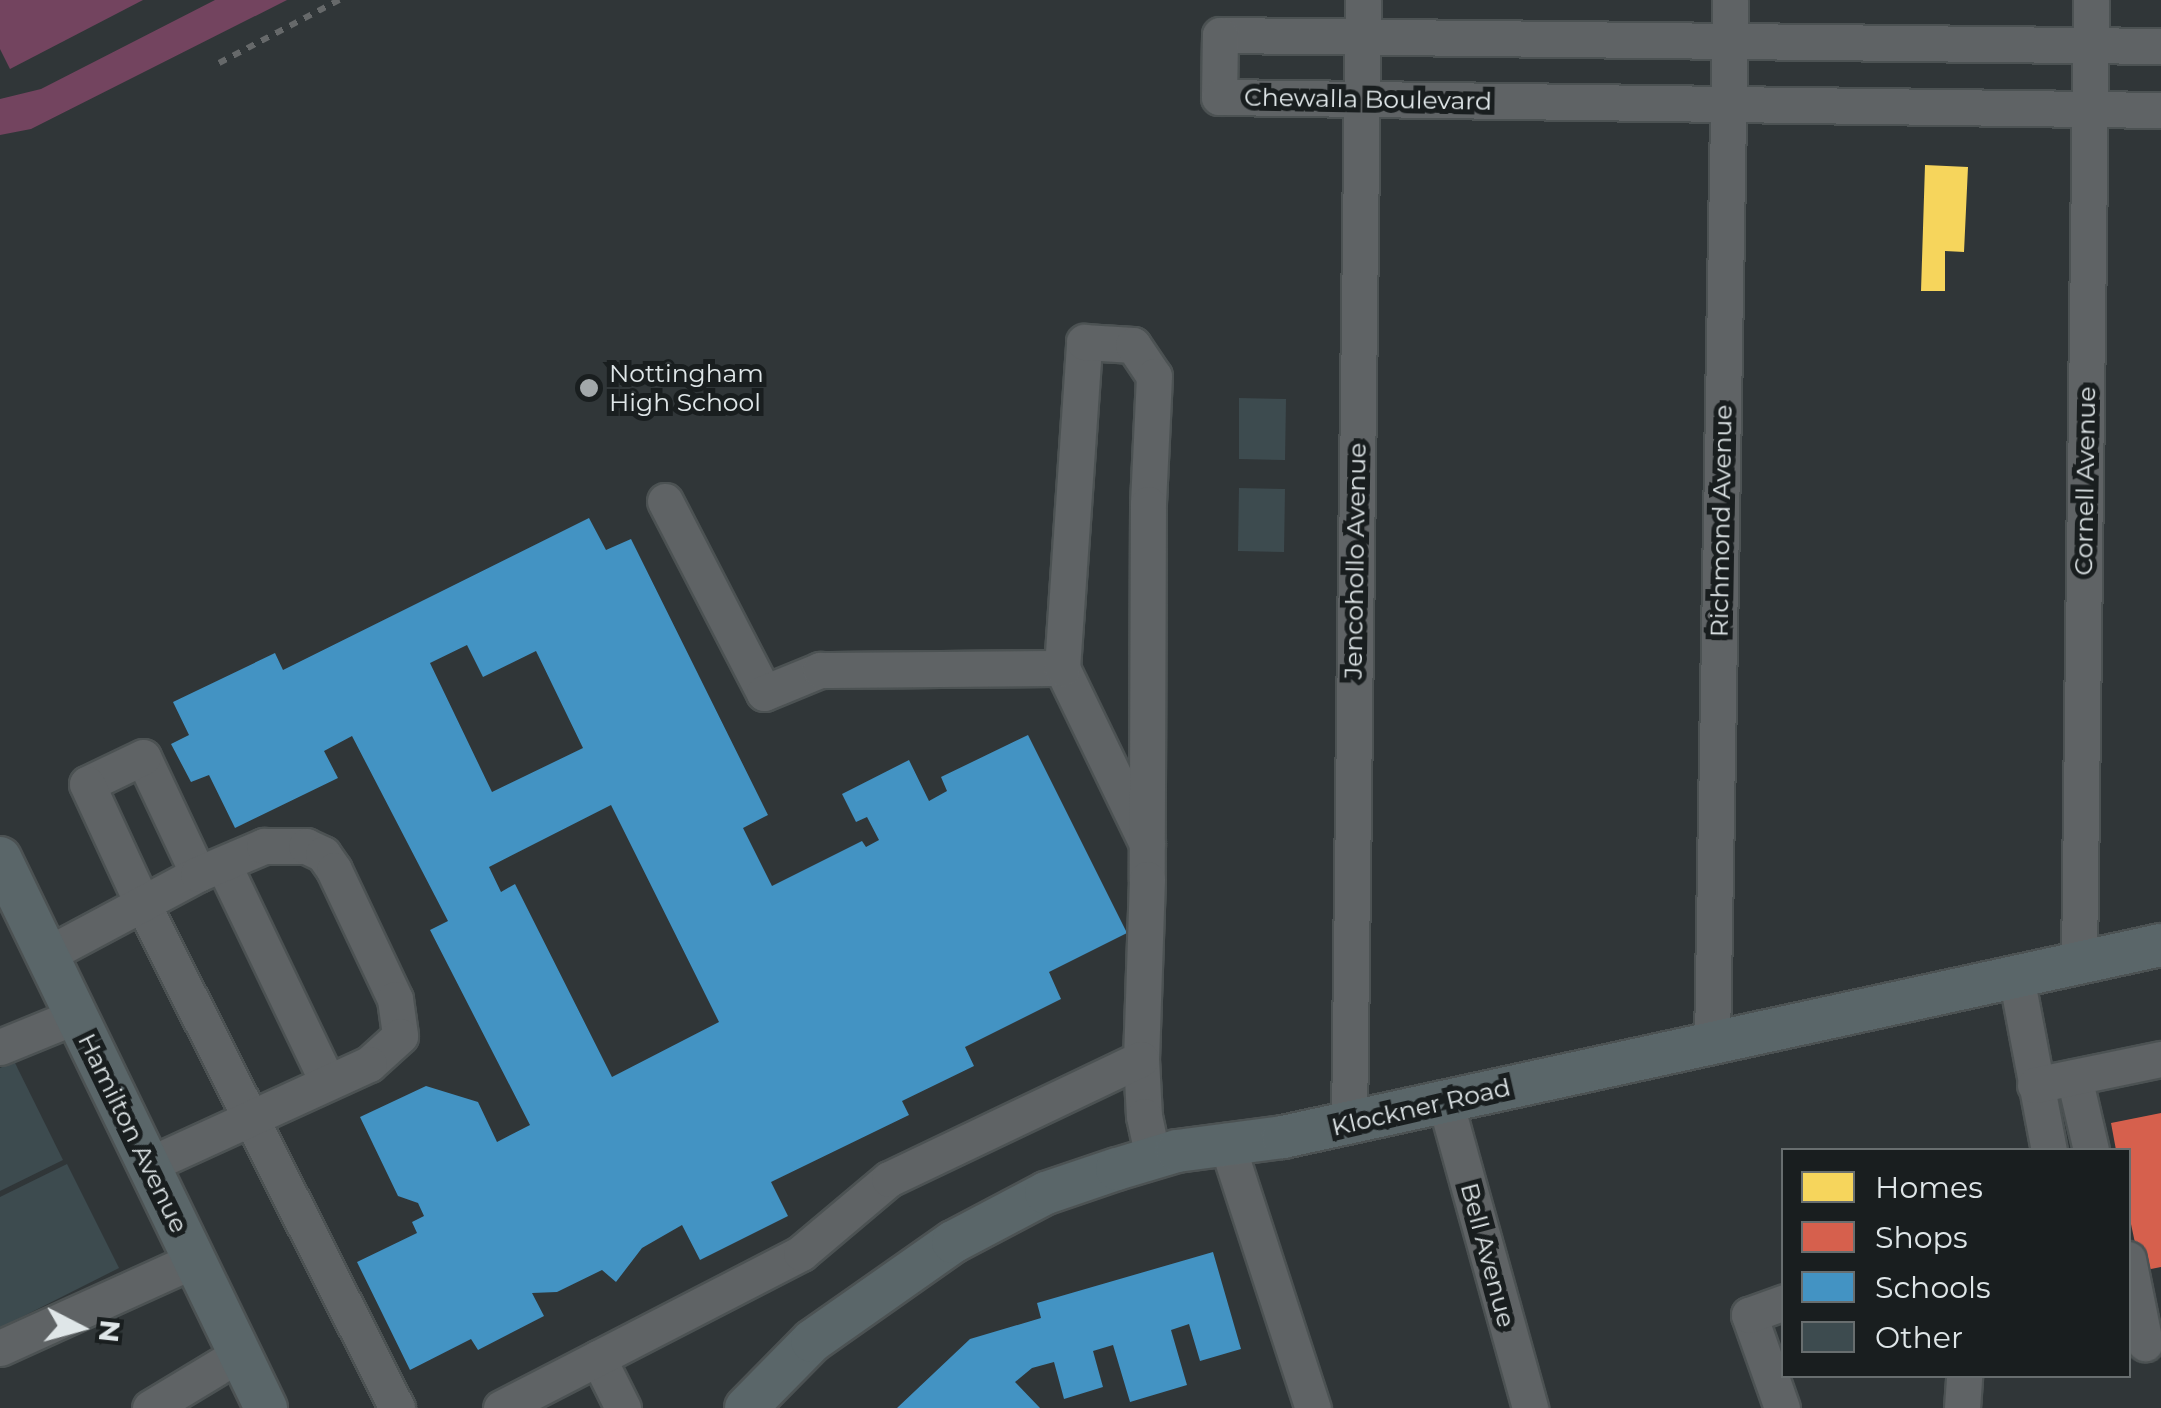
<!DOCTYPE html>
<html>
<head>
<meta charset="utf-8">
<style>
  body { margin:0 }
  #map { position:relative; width:2161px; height:1408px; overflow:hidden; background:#303638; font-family:Montserrat,sans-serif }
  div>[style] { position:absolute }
  .green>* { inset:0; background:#73445f }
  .homes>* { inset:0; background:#f6d55c }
  .shops>* { inset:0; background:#d6604d }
  .schools>* { inset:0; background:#4393c3 }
  .building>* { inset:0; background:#3d4b4f }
  .path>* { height:6px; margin-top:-3px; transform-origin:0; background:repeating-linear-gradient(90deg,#66696a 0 8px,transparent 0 16px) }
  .roads { filter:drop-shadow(2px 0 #4c5253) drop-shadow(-2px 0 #4c5253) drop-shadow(0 2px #4c5253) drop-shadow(0 -2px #4c5253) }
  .minor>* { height:35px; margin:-17.5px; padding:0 17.5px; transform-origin:17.5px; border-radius:17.5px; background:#5f6365 }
  .major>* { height:42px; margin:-21px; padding:0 21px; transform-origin:21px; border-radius:21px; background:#5a6669 }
  .dots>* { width:28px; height:28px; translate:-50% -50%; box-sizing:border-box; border:5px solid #191e1f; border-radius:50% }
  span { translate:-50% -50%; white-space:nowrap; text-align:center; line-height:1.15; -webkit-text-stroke:10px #191e1f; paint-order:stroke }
  .street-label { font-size:25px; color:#dfe6e8 }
  .poi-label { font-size:25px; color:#dfe6e8 }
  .left { translate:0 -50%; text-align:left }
  .legend { position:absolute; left:1781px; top:1148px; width:350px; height:230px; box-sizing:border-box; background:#191e1f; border:2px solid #686e6f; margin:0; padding:12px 18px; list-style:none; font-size:30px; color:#dfe6e8 }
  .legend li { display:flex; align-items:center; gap:20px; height:50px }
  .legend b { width:50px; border:2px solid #686e6f }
  .north { position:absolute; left:30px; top:1278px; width:100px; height:100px; -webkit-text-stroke:8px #191e1f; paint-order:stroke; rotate:96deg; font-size:28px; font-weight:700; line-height:40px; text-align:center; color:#dfe6e8 }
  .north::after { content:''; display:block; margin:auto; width:35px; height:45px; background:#dfe6e8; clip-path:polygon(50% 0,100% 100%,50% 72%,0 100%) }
</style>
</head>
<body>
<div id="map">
  <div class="green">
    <i style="clip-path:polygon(0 0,143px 0,10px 69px,0 49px)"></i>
    <i style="clip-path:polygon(215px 0,287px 0,31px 129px,0 135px,0 99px,41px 89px)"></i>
  </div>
  <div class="homes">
    <i style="clip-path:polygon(1925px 165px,1968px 167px,1964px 252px,1945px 251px,1945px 291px,1921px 291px)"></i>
  </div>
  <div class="shops">
    <i style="clip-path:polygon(2161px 1113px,2161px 1267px,2141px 1271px,2128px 1210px,2128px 1150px,2116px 1150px,2111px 1123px)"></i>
  </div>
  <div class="schools">
    <i style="clip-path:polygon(evenodd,589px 518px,606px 550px,631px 539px,768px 815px,743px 828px,772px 886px,862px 841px,866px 847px,879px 840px,867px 817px,856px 822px,842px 794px,909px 760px,929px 801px,947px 791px,941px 777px,1028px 735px,1127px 933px,1049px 972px,1061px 999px,965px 1047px,974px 1066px,902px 1101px,909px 1115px,771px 1182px,788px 1216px,700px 1260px,682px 1225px,642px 1248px,616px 1282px,602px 1270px,557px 1292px,532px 1293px,544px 1316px,478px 1350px,471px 1339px,410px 1370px,357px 1262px,417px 1233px,412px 1222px,424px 1216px,418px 1203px,398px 1196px,360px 1117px,426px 1086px,478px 1102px,497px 1142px,530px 1125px,430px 930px,448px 921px,352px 736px,324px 751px,338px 778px,235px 828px,209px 775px,191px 782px,171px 744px,189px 735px,173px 702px,275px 653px,283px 670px,589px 518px,467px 645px,483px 677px,536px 651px,583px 748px,492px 792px,430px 663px,467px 645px,589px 518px,611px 805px,719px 1022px,612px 1077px,515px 884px,501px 892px,489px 867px,611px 805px)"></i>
    <i style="clip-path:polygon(1213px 1252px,1241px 1349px,1200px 1361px,1189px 1324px,1171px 1330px,1187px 1385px,1130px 1402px,1113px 1345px,1093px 1351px,1103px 1387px,1064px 1399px,1054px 1362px,1032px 1368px,1015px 1382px,1040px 1408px,897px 1408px,970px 1339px,1041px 1318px,1037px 1303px)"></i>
  </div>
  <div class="building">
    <i style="clip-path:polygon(1239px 398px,1286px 399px,1285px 460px,1239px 459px)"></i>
    <i style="clip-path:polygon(1239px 488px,1285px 489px,1284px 552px,1238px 551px)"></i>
    <i style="clip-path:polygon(14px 1061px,63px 1160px,0 1191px,0 1068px)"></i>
    <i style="clip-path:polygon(67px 1164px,119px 1268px,0 1328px,0 1197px)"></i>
  </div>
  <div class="path">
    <i style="left:219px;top:63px;width:136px;rotate:-27.7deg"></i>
  </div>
  <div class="roads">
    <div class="minor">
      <i style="left:2161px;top:46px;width:941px;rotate:-179.33deg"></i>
      <i style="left:1220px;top:35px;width:62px;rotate:90.9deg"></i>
      <i style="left:1219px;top:97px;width:942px;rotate:0.79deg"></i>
      <i style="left:665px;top:501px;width:216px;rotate:62.7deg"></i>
      <i style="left:764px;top:693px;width:61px;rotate:-22.3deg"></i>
      <i style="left:820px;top:670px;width:242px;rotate:-0.5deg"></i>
      <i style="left:1147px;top:844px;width:195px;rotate:-115.8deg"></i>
      <i style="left:1062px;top:668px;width:327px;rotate:-86.1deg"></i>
      <i style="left:1084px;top:342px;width:49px;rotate:3.5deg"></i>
      <i style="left:1133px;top:345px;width:37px;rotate:56deg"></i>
      <i style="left:1154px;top:376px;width:128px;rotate:92.7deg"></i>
      <i style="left:1148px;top:504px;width:375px;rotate:90.2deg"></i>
      <i style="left:1147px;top:879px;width:180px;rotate:91.9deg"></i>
      <i style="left:1141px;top:1059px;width:57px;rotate:87deg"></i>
      <i style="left:1144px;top:1116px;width:43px;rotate:77.9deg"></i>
      <i style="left:224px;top:866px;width:238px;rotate:64.4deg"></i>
      <i style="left:198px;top:874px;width:129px;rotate:-115.2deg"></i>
      <i style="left:143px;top:757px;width:62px;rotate:154.3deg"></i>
      <i style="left:87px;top:784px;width:131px;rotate:65.2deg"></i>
      <i style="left:142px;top:903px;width:566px;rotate:63.21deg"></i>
      <i style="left:46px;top:955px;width:172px;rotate:-28.1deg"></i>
      <i style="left:198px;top:874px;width:72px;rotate:-23deg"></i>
      <i style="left:264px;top:846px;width:42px"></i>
      <i style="left:306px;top:846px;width:19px;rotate:25deg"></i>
      <i style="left:323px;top:854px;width:19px;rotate:55deg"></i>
      <i style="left:334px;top:870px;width:143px;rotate:64.7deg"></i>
      <i style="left:395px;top:999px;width:37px;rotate:82deg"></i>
      <i style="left:400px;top:1036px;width:42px;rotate:137.9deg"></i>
      <i style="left:369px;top:1064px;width:243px;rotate:155.4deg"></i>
      <i style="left:2079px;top:961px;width:961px;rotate:-89.28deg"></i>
      <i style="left:2016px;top:976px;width:177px;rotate:79.3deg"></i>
      <i style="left:1712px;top:1042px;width:1042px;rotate:-89.01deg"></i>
      <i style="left:0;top:1047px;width:82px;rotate:-22.2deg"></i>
      <i style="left:2074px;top:1077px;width:75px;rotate:76.9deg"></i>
      <i style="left:2035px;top:1085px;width:129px;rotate:-11.7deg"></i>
      <i style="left:1445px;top:1101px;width:319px;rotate:74.5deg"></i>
      <i style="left:1349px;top:1123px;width:1123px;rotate:-89.29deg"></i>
      <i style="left:1226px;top:1141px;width:281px;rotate:72deg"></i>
      <i style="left:2128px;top:1259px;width:86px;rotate:78.6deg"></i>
      <i style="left:0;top:1348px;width:213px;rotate:-24.4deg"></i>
      <i style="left:598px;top:1358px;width:56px;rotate:63.4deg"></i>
      <i style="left:150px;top:1408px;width:104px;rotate:-31.2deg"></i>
      <i style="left:501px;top:1408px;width:338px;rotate:-27.3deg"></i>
      <i style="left:801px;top:1253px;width:115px;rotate:-40.1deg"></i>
      <i style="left:889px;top:1179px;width:279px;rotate:-25.5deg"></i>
      <i style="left:1782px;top:1408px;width:99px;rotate:-109.5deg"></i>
      <i style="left:1749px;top:1315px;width:37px;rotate:-20deg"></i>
      <i style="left:1962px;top:1408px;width:32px;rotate:-86deg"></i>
    </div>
    <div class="major">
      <i style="left:0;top:858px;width:611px;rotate:64.19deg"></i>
      <i style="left:746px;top:1408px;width:94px;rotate:-45.4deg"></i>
      <i style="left:812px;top:1341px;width:172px;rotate:-35.1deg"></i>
      <i style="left:953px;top:1242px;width:105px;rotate:-27.8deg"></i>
      <i style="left:1046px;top:1193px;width:75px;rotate:-18.7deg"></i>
      <i style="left:1117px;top:1169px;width:63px;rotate:-16.7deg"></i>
      <i style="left:1177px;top:1151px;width:107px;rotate:-7.5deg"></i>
      <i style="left:1283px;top:1137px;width:899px;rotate:-12.34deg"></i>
    </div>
  </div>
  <div class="dots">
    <i style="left:589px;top:388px;background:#a2a8aa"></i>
  </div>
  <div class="street-label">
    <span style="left:1368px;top:99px;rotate:1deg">Chewalla Boulevard</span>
    <span style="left:2085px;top:481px;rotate:-89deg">Cornell Avenue</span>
    <span style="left:1721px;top:521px;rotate:-89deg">Richmond Avenue</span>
    <span style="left:1355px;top:561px;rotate:-89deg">Jencohollo Avenue</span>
    <span style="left:1421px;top:1107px;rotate:-13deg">Klockner Road</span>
    <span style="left:133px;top:1133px;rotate:64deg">Hamilton Avenue</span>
    <span style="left:1488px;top:1255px;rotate:75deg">Bell Avenue</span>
  </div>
  <div class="poi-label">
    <span class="left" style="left:609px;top:388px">Nottingham<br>High School</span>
  </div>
  <ul class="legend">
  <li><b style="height:28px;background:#f6d55c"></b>Homes</li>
  <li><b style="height:28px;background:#d6604d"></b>Shops</li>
  <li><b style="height:28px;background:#4393c3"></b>Schools</li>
  <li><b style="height:28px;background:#3d4b4f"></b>Other</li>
  </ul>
  <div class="north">N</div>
</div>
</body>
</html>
